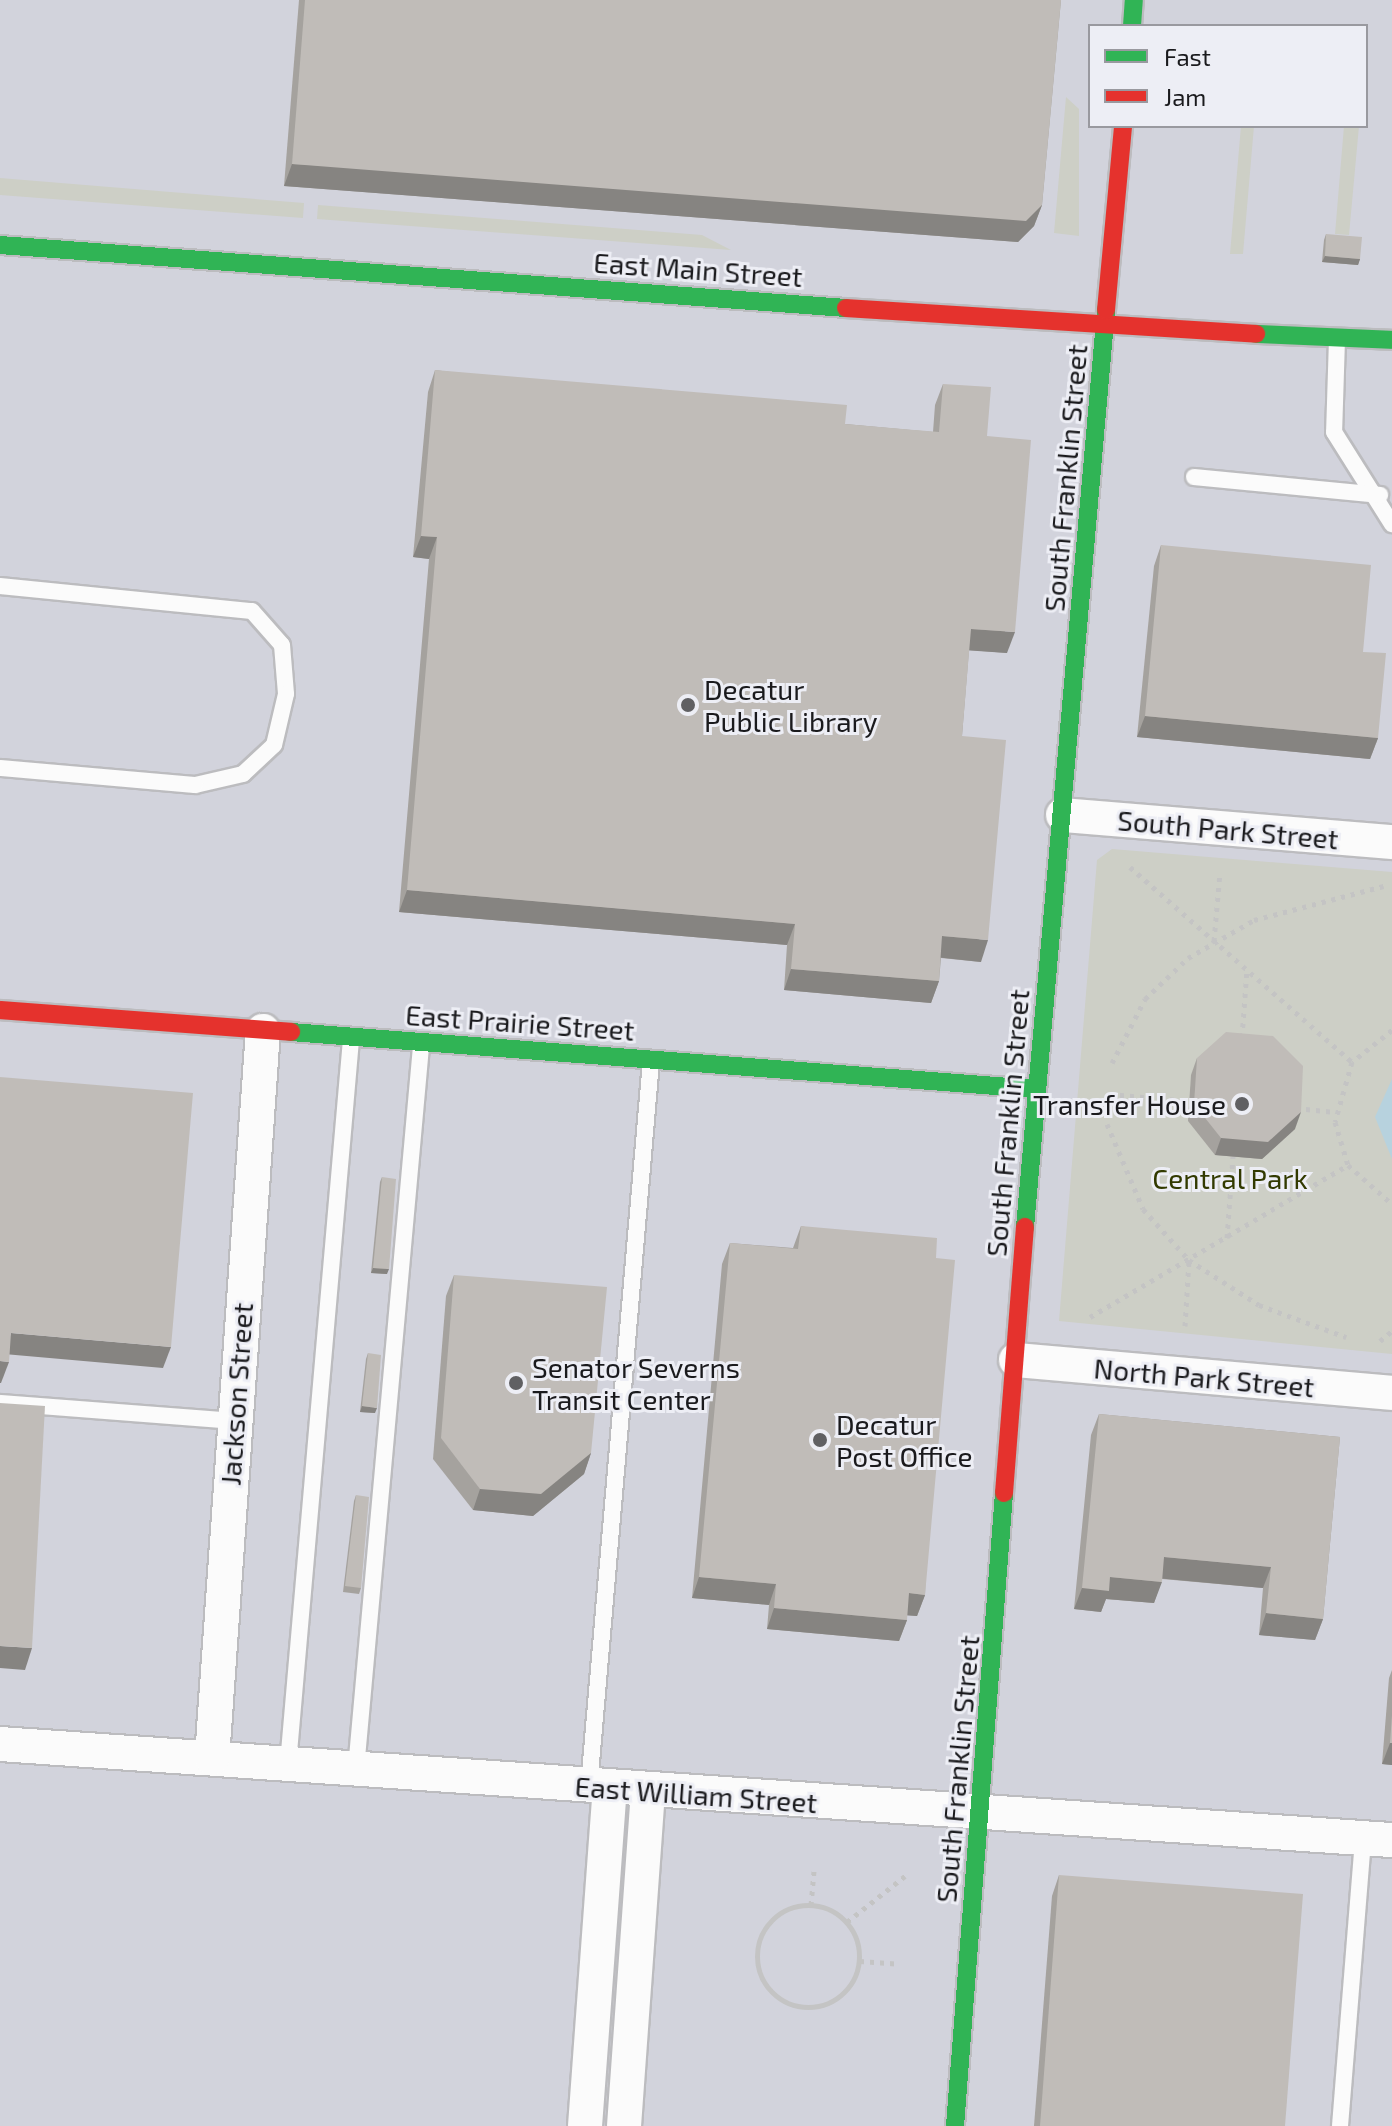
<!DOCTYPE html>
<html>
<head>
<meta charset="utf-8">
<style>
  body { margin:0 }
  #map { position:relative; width:1392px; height:2126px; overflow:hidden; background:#e2e2e6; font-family:"Exo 2",sans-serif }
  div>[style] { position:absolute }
  .built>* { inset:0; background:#d2d3dc }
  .green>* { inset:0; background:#cdcfc6 }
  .water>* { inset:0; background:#b7d2de }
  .path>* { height:5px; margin-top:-2.5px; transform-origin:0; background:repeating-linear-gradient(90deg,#c4c4c4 0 4px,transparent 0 10px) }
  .path>.ring { margin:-2.5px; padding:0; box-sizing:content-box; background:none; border:5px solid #c4c4c4; border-radius:50% }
  .roads { filter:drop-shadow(2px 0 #bcbcbf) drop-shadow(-2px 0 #bcbcbf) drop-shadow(0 2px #bcbcbf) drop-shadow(0 -2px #bcbcbf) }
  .lane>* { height:16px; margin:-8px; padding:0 8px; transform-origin:8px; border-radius:8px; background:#fbfbfb }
  .street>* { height:34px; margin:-17px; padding:0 17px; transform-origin:17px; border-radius:17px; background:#fbfbfb }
  .fast>* { height:18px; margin:-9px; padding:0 9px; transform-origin:9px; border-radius:9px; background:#30b455 }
  .jam>* { height:18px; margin:-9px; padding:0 9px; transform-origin:9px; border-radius:9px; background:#e5322d }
  .wall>* { inset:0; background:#a5a29e }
  .shaded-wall>* { inset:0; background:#868481 }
  .building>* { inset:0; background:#c0bcb8 }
  .dots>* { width:22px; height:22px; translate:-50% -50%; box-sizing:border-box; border:4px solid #edeef5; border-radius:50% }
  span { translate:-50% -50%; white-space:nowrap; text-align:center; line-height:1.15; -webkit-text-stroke:6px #edeef5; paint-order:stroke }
  .street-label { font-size:28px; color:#1a1a1d }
  .poi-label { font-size:28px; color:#1a1a1d }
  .left { translate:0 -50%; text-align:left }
  .right { translate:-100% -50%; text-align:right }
  .park-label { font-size:28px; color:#323a00 }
  .legend { position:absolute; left:1088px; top:24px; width:280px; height:104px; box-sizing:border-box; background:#edeef5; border:2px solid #99999f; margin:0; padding:10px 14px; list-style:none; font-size:24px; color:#1a1a1d }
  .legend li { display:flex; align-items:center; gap:16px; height:40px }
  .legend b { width:40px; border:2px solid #99999f }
</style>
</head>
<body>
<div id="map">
  <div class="built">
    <i style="clip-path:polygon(evenodd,0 0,1392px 0,1392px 2126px,0 2126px,0 0,1090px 26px,1366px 26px,1366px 126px,1090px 126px,1090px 26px)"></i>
  </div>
  <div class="green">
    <i style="clip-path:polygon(1066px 97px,1079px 109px,1079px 236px,1054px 233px)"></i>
    <i style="clip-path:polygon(1241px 126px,1254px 126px,1243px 254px,1230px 254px)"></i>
    <i style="clip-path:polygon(1344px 126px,1359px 126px,1349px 235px,1335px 234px)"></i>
    <i style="clip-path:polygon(0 178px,304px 203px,303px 218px,0 195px)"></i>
    <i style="clip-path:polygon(318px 205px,702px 235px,731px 250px,317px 219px)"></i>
    <i style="clip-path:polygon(1112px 849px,1392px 872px,1392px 1354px,1059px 1321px,1097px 860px)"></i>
  </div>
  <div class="water">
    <i style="clip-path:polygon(1392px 1079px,1392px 1159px,1375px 1117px)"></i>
  </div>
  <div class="path">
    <i style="left:1130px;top:867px;width:295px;rotate:41.3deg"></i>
    <i style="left:1214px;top:941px;width:68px;rotate:-85deg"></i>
    <i style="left:1392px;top:1030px;width:51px;rotate:141.3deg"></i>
    <i style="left:1352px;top:1062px;width:62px;rotate:105.8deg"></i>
    <i style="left:1335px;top:1122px;width:45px;rotate:73.2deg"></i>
    <i style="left:1348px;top:1165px;width:59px;rotate:41.6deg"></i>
    <i style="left:1242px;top:1037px;width:68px;rotate:-85.8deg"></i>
    <i style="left:1112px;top:1063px;width:72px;rotate:-62.7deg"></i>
    <i style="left:1145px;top:999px;width:59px;rotate:-43.6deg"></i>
    <i style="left:1188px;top:958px;width:76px;rotate:-29.9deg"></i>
    <i style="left:1254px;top:920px;width:134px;rotate:-14.7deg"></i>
    <i style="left:1110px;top:1094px;width:79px;rotate:5.1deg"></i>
    <i style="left:1296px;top:1108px;width:39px;rotate:6deg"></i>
    <i style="left:1107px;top:1124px;width:92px;rotate:67deg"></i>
    <i style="left:1143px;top:1209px;width:69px;rotate:48deg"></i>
    <i style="left:1189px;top:1260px;width:83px;rotate:32.7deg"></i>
    <i style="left:1259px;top:1305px;width:93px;rotate:20.2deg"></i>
    <i style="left:1227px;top:1238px;width:82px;rotate:-85.8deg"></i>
    <i style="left:1090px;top:1317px;width:299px;rotate:-30.5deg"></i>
    <i style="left:1185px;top:1326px;width:65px;rotate:-86.5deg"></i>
    <i style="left:1380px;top:1341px;width:16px;rotate:-40deg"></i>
    <i class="ring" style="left:757px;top:1905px;width:97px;height:97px"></i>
    <i style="left:811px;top:1905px;width:34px;rotate:-85deg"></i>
    <i style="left:847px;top:1922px;width:74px;rotate:-38.4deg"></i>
    <i style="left:860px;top:1961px;width:39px;rotate:4deg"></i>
  </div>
  <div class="roads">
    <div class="lane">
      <i style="left:1337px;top:339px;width:93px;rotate:91.8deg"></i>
      <i style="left:1334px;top:432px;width:109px;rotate:57.8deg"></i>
      <i style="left:1194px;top:477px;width:187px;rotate:5.5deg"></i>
      <i style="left:0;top:586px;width:253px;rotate:5.7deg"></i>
      <i style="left:252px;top:611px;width:45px;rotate:48.6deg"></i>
      <i style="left:282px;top:645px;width:49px;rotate:85.3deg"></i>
      <i style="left:286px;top:694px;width:52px;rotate:103.2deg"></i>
      <i style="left:274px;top:745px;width:42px;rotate:136.9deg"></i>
      <i style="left:243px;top:774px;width:49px;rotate:167.1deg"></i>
      <i style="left:195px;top:785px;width:196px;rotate:-175deg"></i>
      <i style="left:0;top:1403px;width:234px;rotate:4.4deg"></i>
      <i style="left:288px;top:1764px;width:727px;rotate:-85.03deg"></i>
      <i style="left:356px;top:1769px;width:726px;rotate:-84.86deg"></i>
      <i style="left:589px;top:1786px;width:727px;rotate:-85.11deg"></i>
      <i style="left:1340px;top:2126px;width:289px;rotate:-85.4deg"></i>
    </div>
    <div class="street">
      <i style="left:1063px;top:815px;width:330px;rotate:4.7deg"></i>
      <i style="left:1016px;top:1360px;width:377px;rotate:5deg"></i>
      <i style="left:0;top:1744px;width:1395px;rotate:3.95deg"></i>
      <i style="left:212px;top:1758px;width:729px;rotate:-85.99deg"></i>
      <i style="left:585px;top:2126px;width:340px;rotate:-85.8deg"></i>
      <i style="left:624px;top:2126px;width:337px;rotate:-85.9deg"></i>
    </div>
    <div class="fast">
      <i style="left:1132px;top:26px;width:26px;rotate:-86deg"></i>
      <i style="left:0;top:245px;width:848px;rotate:4.26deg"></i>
      <i style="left:1256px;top:334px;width:136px;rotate:2.5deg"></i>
      <i style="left:291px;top:1032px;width:747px;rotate:4.38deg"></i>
      <i style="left:1025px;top:1227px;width:921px;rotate:-84.95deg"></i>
      <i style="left:955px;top:2126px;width:635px;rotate:-85.57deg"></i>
    </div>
    <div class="jam">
      <i style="left:846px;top:308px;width:411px;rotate:3.6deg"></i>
      <i style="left:1106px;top:310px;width:185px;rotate:-84.7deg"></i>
      <i style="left:0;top:1010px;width:292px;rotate:4.3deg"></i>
      <i style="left:1004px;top:1493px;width:267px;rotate:-85.5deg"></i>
    </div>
  </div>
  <div class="wall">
    <i style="clip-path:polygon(299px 0,1061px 0,1042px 205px,1034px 226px,1018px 242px,284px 186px)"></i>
    <i style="clip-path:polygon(1326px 234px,1360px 259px,1358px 265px,1322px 262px,1324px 240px)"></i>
    <i style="clip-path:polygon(435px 370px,845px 424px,933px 432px,935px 405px,943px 384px,987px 436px,1007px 653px,969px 650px,962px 736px,981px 962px,941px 958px,939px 981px,931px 1003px,784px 990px,787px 945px,399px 912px,429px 559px,413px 557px,428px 392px)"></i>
    <i style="clip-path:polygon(1161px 545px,1363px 652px,1378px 738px,1370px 759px,1137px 737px,1154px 566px)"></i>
    <i style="clip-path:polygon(1197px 1058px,1295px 1129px,1262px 1159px,1215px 1155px,1188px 1121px,1191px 1075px)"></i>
    <i style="clip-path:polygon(382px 1177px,387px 1274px,371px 1273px,380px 1182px)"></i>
    <i style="clip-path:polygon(801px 1226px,936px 1258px,925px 1595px,917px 1616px,907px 1615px,907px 1620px,899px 1641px,767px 1629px,769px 1605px,692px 1598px,722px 1264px,730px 1243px,793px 1248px)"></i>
    <i style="clip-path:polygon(454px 1275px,591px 1453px,584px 1474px,533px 1516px,473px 1510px,433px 1459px,446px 1296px)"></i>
    <i style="clip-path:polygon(368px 1353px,375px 1413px,360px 1412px,366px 1359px)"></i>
    <i style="clip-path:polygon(1099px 1414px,1340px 1437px,1323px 1619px,1315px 1640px,1259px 1635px,1263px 1588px,1162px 1579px,1154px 1603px,1106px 1599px,1101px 1612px,1074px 1609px,1091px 1435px)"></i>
    <i style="clip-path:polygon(356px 1495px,361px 1588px,359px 1594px,343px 1592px,354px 1501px)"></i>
    <i style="clip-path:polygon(1392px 1670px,1392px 1765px,1382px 1764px,1389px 1678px)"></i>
    <i style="clip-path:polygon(1059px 1875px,1285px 2126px,1034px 2126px,1052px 1896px)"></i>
  </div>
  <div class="shaded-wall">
    <i style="clip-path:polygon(292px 164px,1042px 205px,1034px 226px,1018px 242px,284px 186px)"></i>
    <i style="clip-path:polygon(1325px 256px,1360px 259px,1358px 265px,1322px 262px)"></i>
    <i style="clip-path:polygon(421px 536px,437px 537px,429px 559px,413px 557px)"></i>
    <i style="clip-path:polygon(971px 629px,1015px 632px,1007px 653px,963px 650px)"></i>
    <i style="clip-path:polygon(1145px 716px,1378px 738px,1370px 759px,1137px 737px)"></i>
    <i style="clip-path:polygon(407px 890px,795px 924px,787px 945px,399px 912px)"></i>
    <i style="clip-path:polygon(942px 936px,988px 940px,981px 962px,935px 957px)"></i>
    <i style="clip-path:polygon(791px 969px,939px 981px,931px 1003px,784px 990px)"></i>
    <i style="clip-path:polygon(1301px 1112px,1295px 1129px,1262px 1159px,1215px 1155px,1221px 1138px)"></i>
    <i style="clip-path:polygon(373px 1268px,389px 1269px,387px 1274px,371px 1273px)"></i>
    <i style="clip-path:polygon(11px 1333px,171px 1347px,163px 1368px,4px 1354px)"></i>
    <i style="clip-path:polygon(0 1361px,9px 1362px,1px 1383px,0 1383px)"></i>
    <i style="clip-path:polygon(362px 1406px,377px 1408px,375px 1413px,360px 1412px)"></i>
    <i style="clip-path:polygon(591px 1453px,584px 1474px,533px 1516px,473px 1510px,480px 1489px)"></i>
    <i style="clip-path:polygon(1164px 1557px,1271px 1567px,1263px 1588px,1156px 1578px)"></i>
    <i style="clip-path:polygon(699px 1577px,776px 1584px,769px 1605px,692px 1598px)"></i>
    <i style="clip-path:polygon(1110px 1577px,1162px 1582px,1154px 1603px,1106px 1599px,1101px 1612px,1074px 1609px,1082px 1588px)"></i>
    <i style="clip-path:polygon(909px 1593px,925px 1595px,917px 1616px,901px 1615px)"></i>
    <i style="clip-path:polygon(774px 1608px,907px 1620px,899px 1641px,767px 1629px)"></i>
    <i style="clip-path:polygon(1266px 1613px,1323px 1619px,1315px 1640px,1259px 1635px)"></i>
    <i style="clip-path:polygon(0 1646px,32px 1648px,25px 1670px,0 1668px)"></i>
    <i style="clip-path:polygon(1390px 1743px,1392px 1743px,1392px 1765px,1382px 1764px)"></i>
  </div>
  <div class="building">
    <i style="clip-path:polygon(305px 0,1061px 0,1042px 205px,1026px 221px,292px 164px)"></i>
    <i style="clip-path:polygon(1326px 234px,1362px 237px,1360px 259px,1325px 256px)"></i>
    <i style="clip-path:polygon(435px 370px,847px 405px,845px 424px,939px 432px,943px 384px,991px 387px,987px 436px,1031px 440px,1015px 632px,971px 629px,962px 736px,1006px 740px,988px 940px,942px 936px,939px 981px,791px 969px,795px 924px,407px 890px,437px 537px,421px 536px)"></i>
    <i style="clip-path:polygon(1161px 545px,1371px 565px,1363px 652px,1386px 653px,1378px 738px,1145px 716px)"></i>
    <i style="clip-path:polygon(1226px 1032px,1273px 1036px,1303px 1066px,1301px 1112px,1268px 1142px,1221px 1138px,1194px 1104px,1197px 1058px)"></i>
    <i style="clip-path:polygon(0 1077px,193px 1093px,171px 1347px,11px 1333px,9px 1362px,0 1361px)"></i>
    <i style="clip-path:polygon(382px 1177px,396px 1179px,389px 1269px,373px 1268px)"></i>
    <i style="clip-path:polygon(801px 1226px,937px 1238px,936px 1258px,955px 1260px,925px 1595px,909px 1593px,907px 1620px,774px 1608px,776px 1584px,699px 1577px,730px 1243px,798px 1249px)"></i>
    <i style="clip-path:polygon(454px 1275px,607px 1287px,591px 1453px,541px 1494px,480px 1489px,441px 1438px)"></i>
    <i style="clip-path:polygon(368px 1353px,381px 1355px,377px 1408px,362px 1406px)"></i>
    <i style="clip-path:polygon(0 1403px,45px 1406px,32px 1648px,0 1646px)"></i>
    <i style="clip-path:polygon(1099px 1414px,1340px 1437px,1323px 1619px,1266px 1613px,1271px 1567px,1164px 1557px,1162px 1582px,1110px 1577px,1109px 1591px,1082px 1588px)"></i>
    <i style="clip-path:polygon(356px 1495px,369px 1497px,361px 1588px,345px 1586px)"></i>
    <i style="clip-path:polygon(1392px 1715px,1392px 1743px,1390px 1743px)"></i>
    <i style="clip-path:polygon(1059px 1875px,1303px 1894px,1285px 2126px,1040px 2126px)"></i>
  </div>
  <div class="dots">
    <i style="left:688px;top:705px;background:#606063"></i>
    <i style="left:1242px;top:1104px;background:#606063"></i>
    <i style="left:516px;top:1383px;background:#606063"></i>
    <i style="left:820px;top:1440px;background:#606063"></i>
  </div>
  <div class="street-label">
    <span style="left:698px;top:269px;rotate:4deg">East Main Street</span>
    <span style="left:1065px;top:478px;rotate:-85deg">South Franklin Street</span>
    <span style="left:1228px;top:829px;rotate:5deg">South Park Street</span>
    <span style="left:520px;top:1022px;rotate:4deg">East Prairie Street</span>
    <span style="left:1007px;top:1123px;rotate:-85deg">South Franklin Street</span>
    <span style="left:1204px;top:1377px;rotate:5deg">North Park Street</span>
    <span style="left:236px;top:1394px;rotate:-86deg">Jackson Street</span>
    <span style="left:957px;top:1769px;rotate:-85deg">South Franklin Street</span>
    <span style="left:696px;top:1794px;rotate:4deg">East William Street</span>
  </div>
  <div class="poi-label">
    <span class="left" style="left:704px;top:705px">Decatur<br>Public Library</span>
    <span class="right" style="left:1226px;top:1104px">Transfer House</span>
    <span class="left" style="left:532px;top:1383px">Senator Severns<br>Transit Center</span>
    <span class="left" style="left:836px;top:1440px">Decatur<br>Post Office</span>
  </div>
  <div class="park-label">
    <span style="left:1230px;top:1178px">Central Park</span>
  </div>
  <ul class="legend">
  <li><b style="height:10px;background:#30b455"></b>Fast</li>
  <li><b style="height:10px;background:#e5322d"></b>Jam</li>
  </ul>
</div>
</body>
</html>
